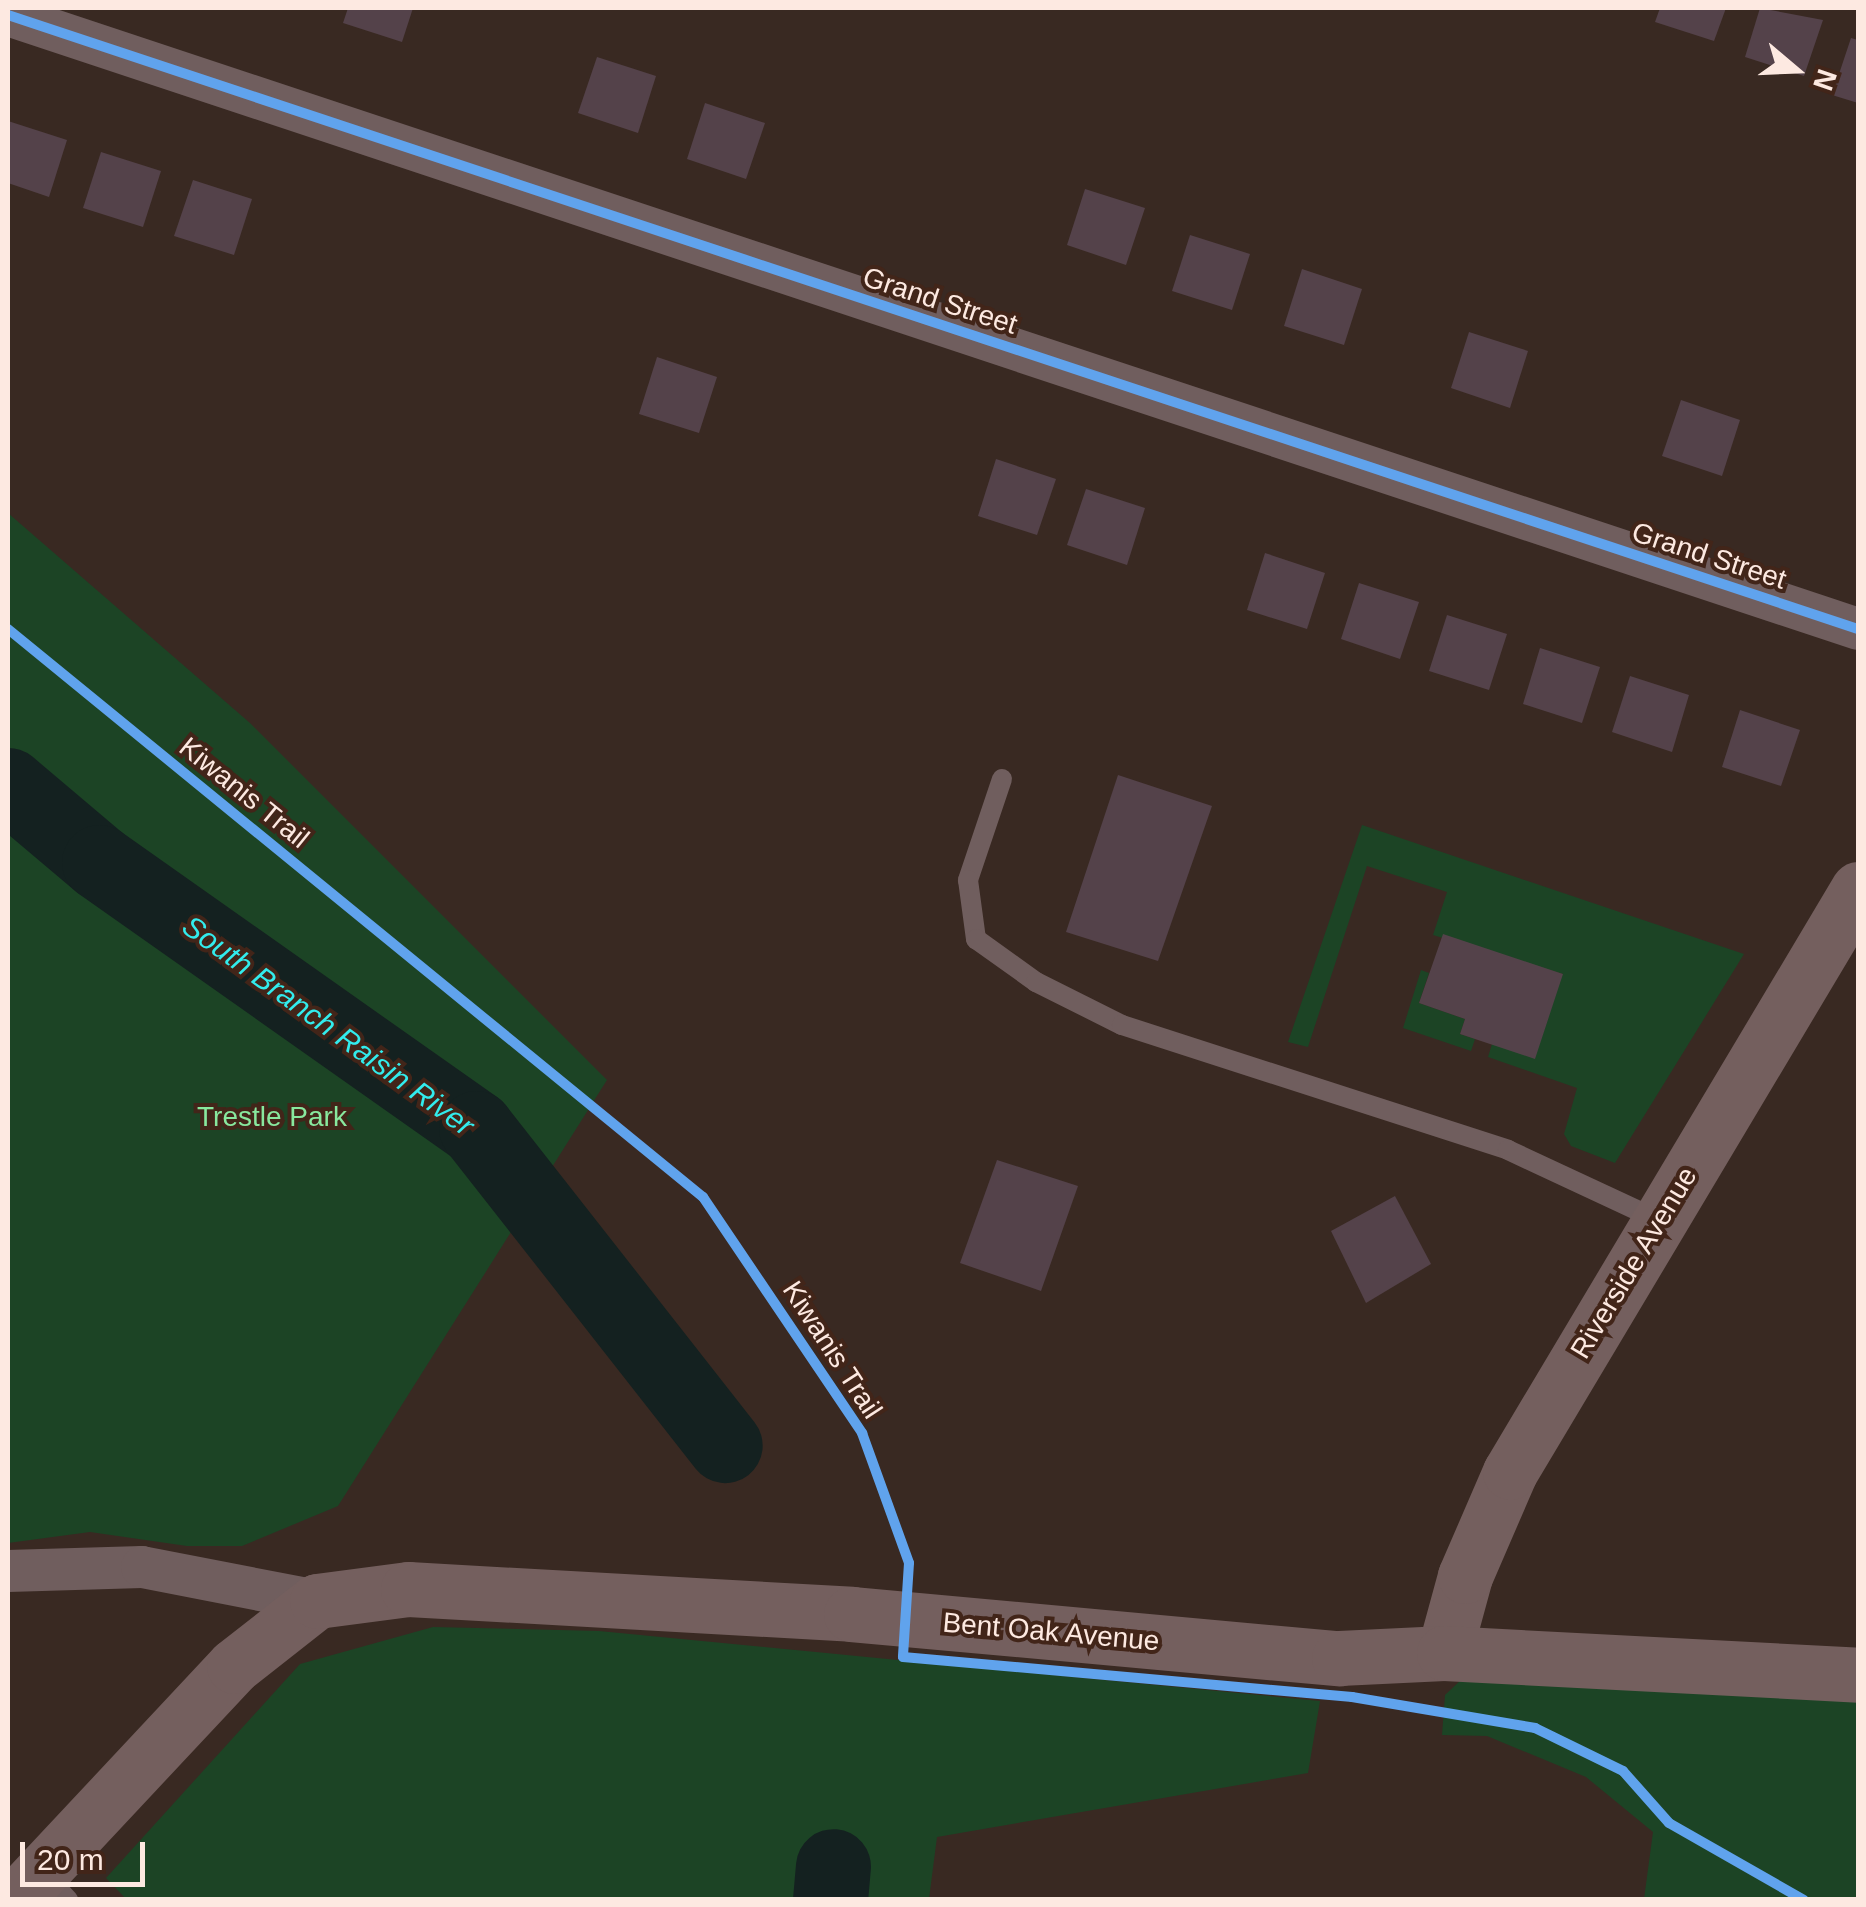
<!DOCTYPE html>
<html>
<head>
<meta charset="utf-8">
<style>
  body { margin:0 }
  #map { position:relative; width:1866px; height:1907px; overflow:hidden; background:#392922; font-family:Arial,sans-serif }
  div>[style] { position:absolute }
  .green>* { inset:0; background:#1c4425 }
  .river>* { height:75px; margin:-37.5px; padding:0 37.5px; transform-origin:37.5px; border-radius:37.5px; background:#142120 }
  .building>* { inset:0; background:#54424a }
  .lane>* { height:20px; margin:-10px; padding:0 10px; transform-origin:10px; border-radius:10px; background:#705e5e }
  .street>* { height:42px; margin:-21px; padding:0 21px; transform-origin:21px; border-radius:21px; background:#705e5e }
  .secondary>* { height:55px; margin:-27.5px; padding:0 27.5px; transform-origin:27.5px; border-radius:27.5px; background:#745f5e }
  .cycleway>* { height:10px; margin:-5px; padding:0 5px; transform-origin:5px; border-radius:5px; background:#60a3ed }
  span { translate:-50% -50%; white-space:nowrap; text-align:center; line-height:1.15; -webkit-text-stroke:8px #422519; paint-order:stroke }
  .street-label { font-size:28px; color:#fde9e1 }
  .park-label { font-size:28px; color:#88e89e }
  .water-label { font-size:30px; color:#32eced; font-style:italic }
  .frame { position:absolute; inset:0; border:10px solid #fde9e1; pointer-events:none }
  .north { position:absolute; left:1746px; top:20px; width:100px; height:100px; -webkit-text-stroke:8px #422519; paint-order:stroke; rotate:109deg; font-size:28px; font-weight:700; line-height:40px; text-align:center; color:#fde9e1 }
  .north::after { content:''; display:block; margin:auto; width:35px; height:45px; background:#fde9e1; clip-path:polygon(50% 0,100% 100%,50% 72%,0 100%) }
  .scale { position:absolute; left:20px; top:1842px; width:125px; height:45px; box-sizing:border-box; border:5px solid #fde9e1; border-top:0; padding-left:12px; font-size:30px; line-height:35px; white-space:nowrap; color:#fde9e1; -webkit-text-stroke:8px #422519; paint-order:stroke }
</style>
</head>
<body>
<div id="map">
  <div class="green">
    <i style="clip-path:polygon(8px 513px,250px 723px,607px 1080px,338px 1506px,242px 1546px,187px 1546px,90px 1532px,8px 1543px)"></i>
    <i style="clip-path:polygon(1362px 825px,1744px 954px,1615px 1163px,1571px 1146px,1564px 1134px,1577px 1088px,1488px 1057px,1492px 1044px,1563px 974px,1433px 935px,1447px 892px,1367px 866px,1308px 1047px,1288px 1042px)"></i>
    <i style="clip-path:polygon(1421px 970px,1429px 973px,1419px 1003px,1465px 1019px,1460px 1034px,1475px 1039px,1471px 1051px,1403px 1028px)"></i>
    <i style="clip-path:polygon(433px 1627px,599px 1631px,1320px 1701px,1308px 1773px,937px 1837px,929px 1899px,127px 1900px,106px 1878px,300px 1664px)"></i>
    <i style="clip-path:polygon(1462px 1679px,1858px 1700px,1858px 1899px,1644px 1899px,1653px 1832px,1586px 1777px,1487px 1736px,1442px 1735px,1445px 1695px)"></i>
  </div>
  <div class="river">
    <i style="left:8px;top:785px;width:119px;rotate:40.2deg"></i>
    <i style="left:99px;top:862px;width:461px;rotate:35.2deg"></i>
    <i style="left:476px;top:1128px;width:403px;rotate:51.9deg"></i>
    <i style="left:830px;top:1900px;width:34px;rotate:-85deg"></i>
  </div>
  <div class="building">
    <i style="clip-path:polygon(348px 8px,413px 8px,402px 42px,343px 23px)"></i>
    <i style="clip-path:polygon(1660px 8px,1726px 8px,1714px 41px,1655px 22px)"></i>
    <i style="clip-path:polygon(1760px 8px,1823px 20px,1804px 76px,1745px 57px)"></i>
    <i style="clip-path:polygon(1851px 38px,1858px 40px,1858px 103px,1832px 95px)"></i>
    <i style="clip-path:polygon(597px 57px,656px 76px,638px 133px,578px 113px)"></i>
    <i style="clip-path:polygon(705px 103px,765px 123px,746px 179px,687px 159px)"></i>
    <i style="clip-path:polygon(8px 121px,67px 140px,49px 197px,8px 183px)"></i>
    <i style="clip-path:polygon(101px 152px,161px 171px,143px 227px,83px 208px)"></i>
    <i style="clip-path:polygon(193px 180px,252px 199px,234px 255px,174px 236px)"></i>
    <i style="clip-path:polygon(1085px 189px,1145px 208px,1126px 265px,1067px 245px)"></i>
    <i style="clip-path:polygon(1190px 235px,1250px 254px,1232px 310px,1172px 291px)"></i>
    <i style="clip-path:polygon(1302px 269px,1362px 289px,1344px 345px,1284px 326px)"></i>
    <i style="clip-path:polygon(1469px 332px,1528px 351px,1510px 408px,1451px 388px)"></i>
    <i style="clip-path:polygon(657px 357px,717px 377px,699px 433px,639px 414px)"></i>
    <i style="clip-path:polygon(1681px 400px,1740px 420px,1722px 476px,1662px 456px)"></i>
    <i style="clip-path:polygon(996px 459px,1056px 479px,1037px 535px,978px 516px)"></i>
    <i style="clip-path:polygon(1086px 489px,1145px 508px,1127px 565px,1067px 545px)"></i>
    <i style="clip-path:polygon(1265px 553px,1325px 573px,1307px 629px,1247px 610px)"></i>
    <i style="clip-path:polygon(1359px 583px,1419px 602px,1400px 659px,1341px 639px)"></i>
    <i style="clip-path:polygon(1447px 615px,1507px 634px,1489px 690px,1429px 671px)"></i>
    <i style="clip-path:polygon(1540px 648px,1600px 667px,1582px 723px,1523px 704px)"></i>
    <i style="clip-path:polygon(1630px 676px,1689px 695px,1672px 752px,1612px 732px)"></i>
    <i style="clip-path:polygon(1740px 710px,1800px 730px,1781px 786px,1722px 767px)"></i>
    <i style="clip-path:polygon(1118px 775px,1212px 806px,1158px 961px,1066px 932px)"></i>
    <i style="clip-path:polygon(1443px 934px,1563px 974px,1535px 1059px,1460px 1034px,1465px 1019px,1419px 1003px)"></i>
    <i style="clip-path:polygon(997px 1160px,1078px 1186px,1041px 1291px,960px 1263px)"></i>
    <i style="clip-path:polygon(1395px 1196px,1431px 1264px,1366px 1303px,1331px 1231px)"></i>
  </div>
  <div class="lane">
    <i style="left:1002px;top:779px;width:107px;rotate:108.6deg"></i>
    <i style="left:968px;top:880px;width:60px;rotate:82.3deg"></i>
    <i style="left:976px;top:939px;width:74px;rotate:35.6deg"></i>
    <i style="left:1036px;top:982px;width:96px;rotate:26.6deg"></i>
    <i style="left:1122px;top:1025px;width:406px;rotate:17.9deg"></i>
    <i style="left:1508px;top:1150px;width:166px;rotate:25deg"></i>
    <i style="left:43px;top:1873px;width:37px;rotate:47deg"></i>
  </div>
  <div class="street">
    <i style="left:8px;top:15px;width:1949px;rotate:18.36deg"></i>
    <i style="left:8px;top:1571px;width:134px;rotate:-1.7deg"></i>
    <i style="left:142px;top:1567px;width:178px;rotate:11deg"></i>
  </div>
  <div class="secondary">
    <i style="left:1444px;top:1653px;width:80px;rotate:-74.7deg"></i>
    <i style="left:1465px;top:1576px;width:113px;rotate:-66.6deg"></i>
    <i style="left:1510px;top:1472px;width:679px;rotate:-59.17deg"></i>
    <i style="left:15px;top:1900px;width:320px;rotate:-46.9deg"></i>
    <i style="left:234px;top:1666px;width:105px;rotate:-38.1deg"></i>
    <i style="left:317px;top:1601px;width:92px;rotate:-7.5deg"></i>
    <i style="left:408px;top:1589px;width:444px;rotate:3.2deg"></i>
    <i style="left:851px;top:1614px;width:490px;rotate:5.2deg"></i>
    <i style="left:1339px;top:1658px;width:105px;rotate:-2.7deg"></i>
    <i style="left:1444px;top:1653px;width:415px;rotate:3deg"></i>
  </div>
  <div class="cycleway">
    <i style="left:8px;top:15px;width:1949px;rotate:18.36deg"></i>
    <i style="left:8px;top:629px;width:898px;rotate:39.26deg"></i>
    <i style="left:703px;top:1197px;width:285px;rotate:56deg"></i>
    <i style="left:862px;top:1433px;width:138px;rotate:70.1deg"></i>
    <i style="left:909px;top:1563px;width:94px;rotate:93.7deg"></i>
    <i style="left:903px;top:1657px;width:451px;rotate:5.1deg"></i>
    <i style="left:1352px;top:1697px;width:186px;rotate:9.6deg"></i>
    <i style="left:1535px;top:1728px;width:98px;rotate:26deg"></i>
    <i style="left:1623px;top:1771px;width:69px;rotate:48.5deg"></i>
    <i style="left:1669px;top:1823px;width:155px;rotate:29.7deg"></i>
  </div>
  <div class="street-label">
    <span style="left:940px;top:301px;rotate:18deg">Grand Street</span>
    <span style="left:1709px;top:556px;rotate:18deg">Grand Street</span>
    <span style="left:244px;top:793px;rotate:39deg">Kiwanis Trail</span>
    <span style="left:1634px;top:1263px;rotate:-59deg">Riverside Avenue</span>
    <span style="left:832px;top:1350px;rotate:57deg">Kiwanis Trail</span>
    <span style="left:1051px;top:1632px;rotate:5deg">Bent Oak Avenue</span>
  </div>
  <div class="park-label">
    <span style="left:272px;top:1117px">Trestle Park</span>
  </div>
  <div class="water-label">
    <span style="left:328px;top:1026px;rotate:36deg">South Branch Raisin River</span>
  </div>
  <div class="frame"></div>
  <div class="north">N</div>
  <div class="scale">20 m</div>
</div>
</body>
</html>
